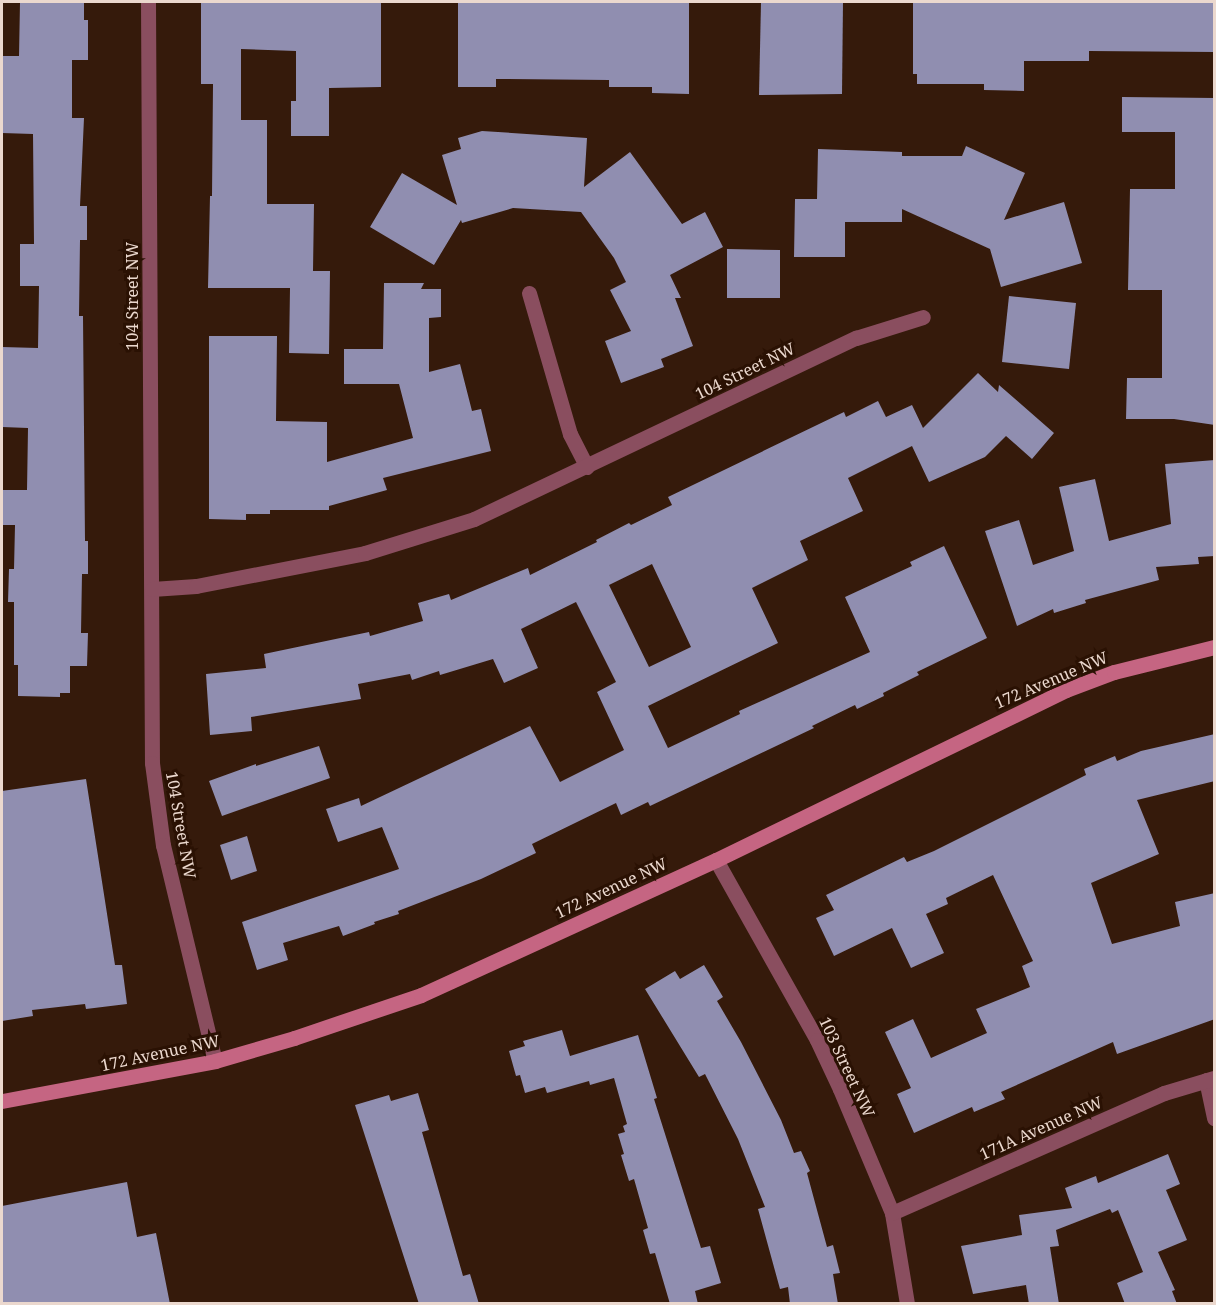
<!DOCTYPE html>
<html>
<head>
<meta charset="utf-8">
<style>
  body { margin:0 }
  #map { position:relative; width:1216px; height:1305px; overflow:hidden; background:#351a0b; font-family:"Noto Serif",serif }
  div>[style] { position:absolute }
  .building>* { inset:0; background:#908eb0 }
  .street>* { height:15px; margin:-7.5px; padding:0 7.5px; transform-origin:7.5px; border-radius:7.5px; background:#8a4e5f }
  .secondary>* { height:15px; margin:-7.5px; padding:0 7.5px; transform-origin:7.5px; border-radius:7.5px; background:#c56582 }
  span { translate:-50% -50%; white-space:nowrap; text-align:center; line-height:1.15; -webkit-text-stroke:6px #2a1103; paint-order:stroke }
  .street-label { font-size:16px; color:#ebd8ce }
  .frame { position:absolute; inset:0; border:3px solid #ebd8ce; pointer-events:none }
</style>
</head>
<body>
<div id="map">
  <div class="building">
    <i style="clip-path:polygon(20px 2px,84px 2px,84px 20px,88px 20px,88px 60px,72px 60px,72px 118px,84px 118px,80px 206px,87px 206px,87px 240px,80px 240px,79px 316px,83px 316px,85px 541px,88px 541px,88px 574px,82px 574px,81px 633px,88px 633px,87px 666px,70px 666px,70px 693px,60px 693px,60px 697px,18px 696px,18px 665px,14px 665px,14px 602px,8px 602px,9px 569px,14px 569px,15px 525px,2px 525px,2px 490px,27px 490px,28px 428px,2px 427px,2px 347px,38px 348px,39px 286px,20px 286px,20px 244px,34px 244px,33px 134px,2px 133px,2px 56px,19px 56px)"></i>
    <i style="clip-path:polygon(201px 2px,381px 2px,381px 87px,329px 88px,329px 136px,291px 136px,291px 101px,296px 101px,296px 51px,241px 49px,241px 120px,267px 120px,267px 204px,314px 204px,313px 271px,330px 271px,329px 354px,289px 353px,290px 288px,208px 288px,210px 196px,212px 196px,213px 84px,201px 84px)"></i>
    <i style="clip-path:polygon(458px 2px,689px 2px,689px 94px,652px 93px,652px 87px,609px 87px,609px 80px,496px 79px,496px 87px,458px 87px)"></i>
    <i style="clip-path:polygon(761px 2px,843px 2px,842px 94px,759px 95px)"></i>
    <i style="clip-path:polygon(913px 2px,1215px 2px,1215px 52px,1089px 51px,1089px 61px,1024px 61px,1024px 91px,984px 90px,984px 84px,917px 84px,917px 74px,913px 74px)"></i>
    <i style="clip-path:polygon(1122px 97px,1215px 98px,1215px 425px,1174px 419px,1126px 419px,1127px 378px,1162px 378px,1162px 290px,1128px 290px,1130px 189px,1175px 189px,1175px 132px,1122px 132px)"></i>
    <i style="clip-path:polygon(482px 131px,587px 138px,584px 187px,630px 152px,682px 224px,705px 212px,723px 247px,670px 275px,681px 298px,675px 298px,693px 346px,661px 359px,664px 367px,621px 383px,605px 341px,631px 331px,610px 290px,626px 282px,614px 258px,581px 212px,513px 208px,462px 223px,461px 220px,434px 265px,370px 227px,402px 173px,457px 205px,442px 155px,461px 149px,458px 138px)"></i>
    <i style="clip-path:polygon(966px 146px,1025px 173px,1004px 220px,1064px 202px,1082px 263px,1001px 287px,990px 249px,902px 209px,902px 222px,845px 222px,845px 257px,794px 257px,795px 199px,817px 199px,818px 149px,902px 152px,902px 156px,962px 156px)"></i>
    <i style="clip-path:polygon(727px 249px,780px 250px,780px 298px,727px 298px)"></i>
    <i style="clip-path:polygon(384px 283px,424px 283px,421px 289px,441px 289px,441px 317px,429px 318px,429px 372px,460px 364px,472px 411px,481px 409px,491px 451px,383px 478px,387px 490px,329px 506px,329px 510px,270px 510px,270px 514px,246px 514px,246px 520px,209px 519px,209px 336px,277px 336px,276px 421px,327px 422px,327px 462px,413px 438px,399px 384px,344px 384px,344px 349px,383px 349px)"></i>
    <i style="clip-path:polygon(1009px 296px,1076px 303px,1069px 369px,1002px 362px)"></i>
    <i style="clip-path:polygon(evenodd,978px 373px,998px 392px,999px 385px,1054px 433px,1032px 459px,1006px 436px,985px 457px,929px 482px,912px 446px,848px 478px,863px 511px,800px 541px,808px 560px,752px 588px,778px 643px,648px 706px,668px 748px,740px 714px,739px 711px,870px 652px,845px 597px,912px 566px,910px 562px,944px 546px,987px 638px,917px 672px,919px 675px,883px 693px,884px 696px,857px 709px,855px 705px,812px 726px,814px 728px,650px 806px,648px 802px,621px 815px,616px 803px,532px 844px,536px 853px,481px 879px,398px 911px,399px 914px,374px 922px,375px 924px,343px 936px,339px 926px,283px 943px,288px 960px,257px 970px,242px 922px,399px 869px,382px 827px,338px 842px,326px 809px,359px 798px,361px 806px,530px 726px,560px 782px,624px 750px,597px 692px,616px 682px,576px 602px,521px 629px,538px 668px,504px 683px,493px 659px,440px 675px,439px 671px,412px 680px,410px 674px,358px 684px,361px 699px,251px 717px,252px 731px,210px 735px,206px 674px,266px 668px,264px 654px,369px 632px,370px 636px,423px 621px,418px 603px,449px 594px,451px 600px,528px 568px,530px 575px,597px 542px,596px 540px,629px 523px,631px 525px,672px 505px,668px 497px,844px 412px,846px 417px,878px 401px,886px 417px,912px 405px,923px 428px,978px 373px,652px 564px,691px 647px,649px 667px,609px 585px,652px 564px)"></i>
    <i style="clip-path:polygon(1215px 460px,1215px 556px,1198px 557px,1199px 564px,1156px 567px,1159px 580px,1085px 600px,1086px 603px,1054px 613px,1053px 609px,1017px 626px,985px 531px,1019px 520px,1033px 565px,1074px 551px,1059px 487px,1095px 479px,1109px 541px,1171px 524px,1165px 464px)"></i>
    <i style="clip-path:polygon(1215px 734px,1215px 781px,1137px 800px,1159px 854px,1091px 883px,1112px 944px,1180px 926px,1175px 902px,1215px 893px,1215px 1019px,1117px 1054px,1113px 1042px,1001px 1092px,1005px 1099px,974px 1112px,972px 1107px,914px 1133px,897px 1094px,911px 1088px,885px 1032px,913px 1019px,931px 1058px,987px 1033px,976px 1009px,1030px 987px,1022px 966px,1033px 961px,993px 875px,946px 898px,948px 904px,926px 914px,944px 953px,911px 968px,892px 928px,834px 956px,816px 918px,834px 910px,826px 895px,904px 857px,907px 862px,934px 851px,1086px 775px,1084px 769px,1115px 756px,1117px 761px,1141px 751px)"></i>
    <i style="clip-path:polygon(319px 746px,330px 778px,222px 816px,209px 781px,256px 764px,256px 766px)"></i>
    <i style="clip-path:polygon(86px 779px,115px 965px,122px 965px,127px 1004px,86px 1009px,85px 1004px,32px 1010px,33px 1016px,2px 1021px,2px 791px)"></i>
    <i style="clip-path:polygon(247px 836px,257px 871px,231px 880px,220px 845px)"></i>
    <i style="clip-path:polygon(704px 965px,723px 997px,717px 1001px,741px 1042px,781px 1120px,794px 1153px,801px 1151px,810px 1171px,807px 1173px,827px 1247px,833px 1245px,840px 1273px,833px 1274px,838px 1304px,790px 1304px,788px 1287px,780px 1289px,758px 1209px,765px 1207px,738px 1139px,705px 1074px,699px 1077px,645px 989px,675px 971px,680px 979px)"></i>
    <i style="clip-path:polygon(562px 1030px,570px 1056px,638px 1035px,657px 1098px,654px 1099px,701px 1248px,710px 1246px,721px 1283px,695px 1291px,698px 1304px,670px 1304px,655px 1253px,650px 1254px,643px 1230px,648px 1228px,634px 1179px,629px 1181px,621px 1155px,624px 1154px,618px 1134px,625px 1132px,623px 1126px,627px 1124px,614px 1078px,590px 1085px,589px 1081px,547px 1093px,545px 1087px,525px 1093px,520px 1075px,516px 1076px,509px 1051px,525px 1046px,523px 1041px)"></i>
    <i style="clip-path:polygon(418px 1093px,429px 1130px,422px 1132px,463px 1276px,470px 1274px,479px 1304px,419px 1304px,355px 1105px,389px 1095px,391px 1101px)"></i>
    <i style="clip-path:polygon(1168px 1154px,1180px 1184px,1166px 1190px,1187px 1240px,1158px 1252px,1175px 1290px,1172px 1291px,1177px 1304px,1125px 1304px,1117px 1283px,1143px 1272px,1118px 1210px,1112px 1213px,1110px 1209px,1056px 1230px,1059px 1246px,1050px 1247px,1059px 1304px,1029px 1304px,1026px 1285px,973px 1294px,961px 1246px,1022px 1235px,1019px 1215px,1072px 1208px,1065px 1188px,1096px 1176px,1098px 1183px)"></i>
    <i style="clip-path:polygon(127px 1182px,137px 1237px,156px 1233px,170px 1304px,2px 1304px,2px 1206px)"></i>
  </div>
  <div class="street">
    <i style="left:148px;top:2px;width:761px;rotate:89.7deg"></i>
    <i style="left:152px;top:763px;width:83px;rotate:82.4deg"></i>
    <i style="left:163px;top:845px;width:222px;rotate:76.5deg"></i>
    <i style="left:529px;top:293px;width:147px;rotate:73.8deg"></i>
    <i style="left:570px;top:434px;width:37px;rotate:63deg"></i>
    <i style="left:152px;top:589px;width:44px;rotate:-3.9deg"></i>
    <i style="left:196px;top:586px;width:172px;rotate:-11deg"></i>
    <i style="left:365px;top:553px;width:114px;rotate:-17.3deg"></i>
    <i style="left:474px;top:519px;width:423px;rotate:-25.4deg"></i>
    <i style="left:856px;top:338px;width:70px;rotate:-17.4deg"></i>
    <i style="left:716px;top:860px;width:206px;rotate:60.7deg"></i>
    <i style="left:817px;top:1040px;width:54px;rotate:64.9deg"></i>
    <i style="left:840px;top:1089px;width:134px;rotate:67.2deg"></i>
    <i style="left:892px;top:1213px;width:92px;rotate:80.6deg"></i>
    <i style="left:1206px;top:1080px;width:39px;rotate:78deg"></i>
    <i style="left:892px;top:1213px;width:297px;rotate:-23.8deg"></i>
    <i style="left:1164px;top:1093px;width:52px;rotate:-16.7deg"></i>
  </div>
  <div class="secondary">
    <i style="left:2px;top:1101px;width:217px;rotate:-10.6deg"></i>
    <i style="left:215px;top:1061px;width:82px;rotate:-16.2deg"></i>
    <i style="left:294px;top:1038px;width:134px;rotate:-18.7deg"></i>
    <i style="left:421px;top:995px;width:324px;rotate:-24.6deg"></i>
    <i style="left:716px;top:860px;width:389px;rotate:-25.9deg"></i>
    <i style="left:1066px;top:690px;width:51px;rotate:-20.6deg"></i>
    <i style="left:1114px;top:672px;width:103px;rotate:-14deg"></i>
  </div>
  <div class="street-label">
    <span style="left:132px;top:296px;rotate:-90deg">104 Street NW</span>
    <span style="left:745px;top:371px;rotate:-26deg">104 Street NW</span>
    <span style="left:1051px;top:680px;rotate:-23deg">172 Avenue NW</span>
    <span style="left:181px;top:825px;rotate:80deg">104 Street NW</span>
    <span style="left:611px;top:888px;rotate:-25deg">172 Avenue NW</span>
    <span style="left:160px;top:1053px;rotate:-12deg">172 Avenue NW</span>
    <span style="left:847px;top:1067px;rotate:65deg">103 Street NW</span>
    <span style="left:1041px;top:1128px;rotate:-24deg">171A Avenue NW</span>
  </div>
  <div class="frame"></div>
</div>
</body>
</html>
